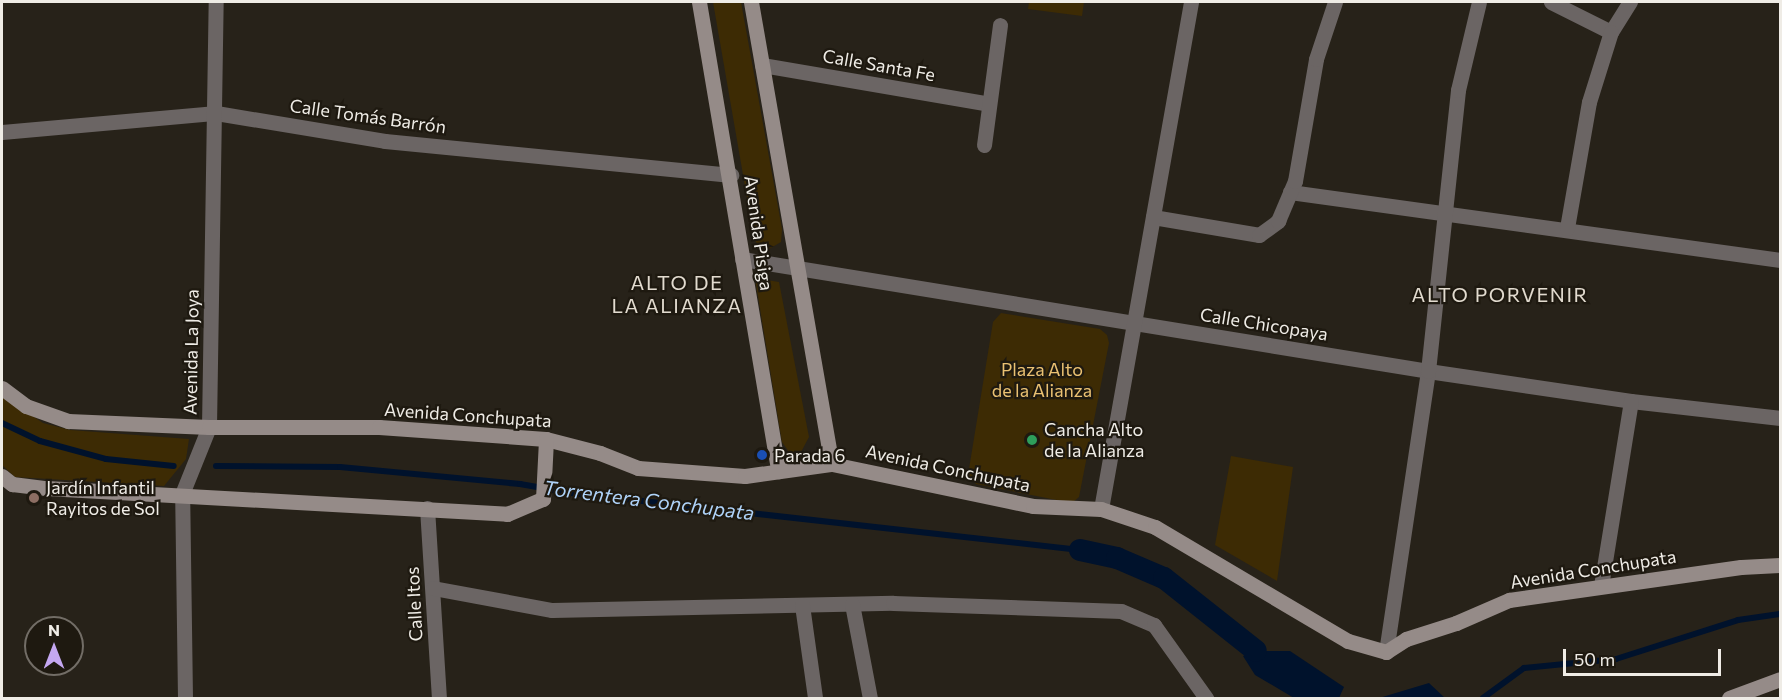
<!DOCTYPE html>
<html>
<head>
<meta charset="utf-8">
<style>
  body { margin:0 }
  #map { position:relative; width:1782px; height:700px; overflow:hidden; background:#272219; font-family:Commissioner,sans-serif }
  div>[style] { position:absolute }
  .green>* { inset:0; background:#3d2b04 }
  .water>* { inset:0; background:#00122c }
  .stream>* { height:6px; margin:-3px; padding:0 3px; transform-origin:3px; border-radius:3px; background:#00122c }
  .canal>* { height:22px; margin:-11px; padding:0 11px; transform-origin:11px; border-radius:11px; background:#00122c }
  .street>* { height:15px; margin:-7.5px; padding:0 7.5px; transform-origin:7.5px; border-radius:7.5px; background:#6b6564 }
  .secondary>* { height:15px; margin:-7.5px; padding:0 7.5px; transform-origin:7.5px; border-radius:7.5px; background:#958b88 }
  .dots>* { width:16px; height:16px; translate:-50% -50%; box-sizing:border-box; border:3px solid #1e1910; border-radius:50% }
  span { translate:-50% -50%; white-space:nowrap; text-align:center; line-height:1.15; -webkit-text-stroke:4.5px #1e1910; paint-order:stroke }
  .street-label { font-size:18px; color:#efece6 }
  .park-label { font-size:18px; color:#eac172 }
  .poi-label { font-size:18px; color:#efece6 }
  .left { translate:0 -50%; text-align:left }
  .neighbourhood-label { font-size:20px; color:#e2dbcf; letter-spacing:1.5px }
  .water-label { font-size:20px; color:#afd3f9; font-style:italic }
  .frame { position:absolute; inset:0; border:3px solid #efece6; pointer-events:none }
  .north { position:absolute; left:24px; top:616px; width:60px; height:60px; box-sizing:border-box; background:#1e1910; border:2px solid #726d66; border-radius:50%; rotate:0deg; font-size:16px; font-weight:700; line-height:24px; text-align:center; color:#efece6 }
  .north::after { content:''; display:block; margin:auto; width:21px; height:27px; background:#c4a7f1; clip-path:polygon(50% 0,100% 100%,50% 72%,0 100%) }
  .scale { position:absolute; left:1563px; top:649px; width:158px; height:27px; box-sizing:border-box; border:3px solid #efece6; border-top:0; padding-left:8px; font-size:18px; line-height:21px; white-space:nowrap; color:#efece6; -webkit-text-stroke:4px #1e1910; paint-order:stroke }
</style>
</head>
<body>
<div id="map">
  <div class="green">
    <i style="clip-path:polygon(713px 2px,741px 2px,782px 229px,781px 242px,769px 249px,757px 244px,754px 238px)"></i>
    <i style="clip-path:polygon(1029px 2px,1084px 2px,1082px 16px,1028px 9px)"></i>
    <i style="clip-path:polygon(755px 278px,779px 282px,809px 437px,801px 452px,789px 452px,782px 442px)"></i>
    <i style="clip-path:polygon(1001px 313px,1100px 329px,1107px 335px,1109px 343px,1079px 497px,1072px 503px,976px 484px,968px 475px,993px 322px)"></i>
    <i style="clip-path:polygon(2px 395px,43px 423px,70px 430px,189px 439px,186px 459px,164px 486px,15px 477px,2px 465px)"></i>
    <i style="clip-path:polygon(1231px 456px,1293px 467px,1277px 581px,1215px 545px)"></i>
  </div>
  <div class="water">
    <i style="clip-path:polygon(1256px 651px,1290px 651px,1344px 687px,1339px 698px,1294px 698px,1255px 675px,1243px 656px)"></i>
    <i style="clip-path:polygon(1429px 683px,1445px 698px,1378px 698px,1379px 698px)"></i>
  </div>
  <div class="stream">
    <i style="left:2px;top:423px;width:42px;rotate:25.3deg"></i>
    <i style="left:40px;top:441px;width:68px;rotate:15.3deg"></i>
    <i style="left:106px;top:459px;width:68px;rotate:5.9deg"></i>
    <i style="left:216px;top:466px;width:124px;rotate:0.5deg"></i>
    <i style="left:340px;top:467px;width:181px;rotate:5.4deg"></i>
    <i style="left:520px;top:484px;width:52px;rotate:10deg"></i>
    <i style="left:571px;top:493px;width:512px;rotate:6.39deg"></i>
    <i style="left:1483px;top:698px;width:51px;rotate:-36.2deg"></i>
    <i style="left:1524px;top:668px;width:92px;rotate:-5.6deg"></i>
    <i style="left:1616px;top:659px;width:128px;rotate:-17.7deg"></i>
    <i style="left:1738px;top:620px;width:42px;rotate:-8.1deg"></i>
  </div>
  <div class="canal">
    <i style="left:1080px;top:550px;width:38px;rotate:12deg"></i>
    <i style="left:1117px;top:558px;width:51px;rotate:23.1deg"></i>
    <i style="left:1164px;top:578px;width:117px;rotate:38.4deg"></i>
  </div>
  <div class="street">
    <i style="left:1551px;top:2px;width:67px;rotate:26.6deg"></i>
    <i style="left:1611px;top:32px;width:36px;rotate:-58deg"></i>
    <i style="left:762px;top:65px;width:230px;rotate:9.7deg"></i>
    <i style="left:2px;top:132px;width:215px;rotate:-5.1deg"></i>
    <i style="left:216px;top:113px;width:171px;rotate:9.4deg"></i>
    <i style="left:385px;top:141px;width:348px;rotate:5.6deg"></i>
    <i style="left:984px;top:145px;width:121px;rotate:-82.4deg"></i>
    <i style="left:1290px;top:192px;width:495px;rotate:7.9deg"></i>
    <i style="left:1153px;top:217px;width:108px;rotate:9.6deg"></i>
    <i style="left:1259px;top:235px;width:24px;rotate:-36deg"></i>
    <i style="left:1278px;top:221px;width:43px;rotate:-67deg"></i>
    <i style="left:1295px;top:181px;width:124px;rotate:-80.2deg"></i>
    <i style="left:1316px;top:59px;width:60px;rotate:-71.6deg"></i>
    <i style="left:1567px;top:228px;width:128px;rotate:-80.1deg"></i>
    <i style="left:1589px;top:102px;width:73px;rotate:-72.6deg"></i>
    <i style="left:742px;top:259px;width:695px;rotate:9.27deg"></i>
    <i style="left:1428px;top:371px;width:205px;rotate:8.4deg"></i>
    <i style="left:1631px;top:401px;width:150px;rotate:6.5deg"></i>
    <i style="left:427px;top:508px;width:190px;rotate:86.4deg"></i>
    <i style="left:1101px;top:509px;width:515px;rotate:-79.93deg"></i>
    <i style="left:1601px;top:586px;width:187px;rotate:-80.8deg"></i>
    <i style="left:433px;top:588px;width:121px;rotate:10.5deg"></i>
    <i style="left:552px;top:610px;width:341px;rotate:-1.2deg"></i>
    <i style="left:893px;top:603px;width:228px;rotate:2deg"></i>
    <i style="left:1121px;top:611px;width:36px;rotate:23deg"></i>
    <i style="left:1154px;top:625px;width:90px;rotate:54.5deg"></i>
    <i style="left:852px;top:604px;width:96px;rotate:79.2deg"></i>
    <i style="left:802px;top:605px;width:94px;rotate:82deg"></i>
    <i style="left:1386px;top:652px;width:284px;rotate:-81.5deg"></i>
    <i style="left:1428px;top:371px;width:283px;rotate:-83.9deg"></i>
    <i style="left:1458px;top:90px;width:90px;rotate:-76.6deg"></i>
    <i style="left:185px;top:698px;width:204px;rotate:-90.8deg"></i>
    <i style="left:182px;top:494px;width:72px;rotate:-68.1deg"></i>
    <i style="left:209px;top:427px;width:425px;rotate:-89.1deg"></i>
  </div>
  <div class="secondary">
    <i style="left:699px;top:2px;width:476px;rotate:80.4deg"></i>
    <i style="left:751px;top:2px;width:469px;rotate:80.1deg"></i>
    <i style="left:2px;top:388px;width:30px;rotate:37deg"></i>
    <i style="left:26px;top:406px;width:45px;rotate:19.7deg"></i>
    <i style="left:68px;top:421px;width:141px;rotate:2.4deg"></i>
    <i style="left:209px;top:427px;width:170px"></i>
    <i style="left:379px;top:427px;width:167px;rotate:4.1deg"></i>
    <i style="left:546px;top:439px;width:56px;rotate:14.5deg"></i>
    <i style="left:600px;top:453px;width:41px;rotate:21.5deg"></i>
    <i style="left:638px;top:468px;width:107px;rotate:4.3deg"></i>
    <i style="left:745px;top:476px;width:88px;rotate:-7.9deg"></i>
    <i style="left:832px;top:464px;width:205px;rotate:11.8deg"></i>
    <i style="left:1033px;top:506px;width:68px;rotate:2.5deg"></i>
    <i style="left:1101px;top:509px;width:57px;rotate:18.4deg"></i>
    <i style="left:1155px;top:527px;width:224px;rotate:30.6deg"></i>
    <i style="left:1348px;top:641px;width:40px;rotate:16deg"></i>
    <i style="left:1386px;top:652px;width:24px;rotate:-33deg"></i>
    <i style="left:1406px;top:639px;width:52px;rotate:-17.7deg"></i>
    <i style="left:1456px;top:623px;width:58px;rotate:-23.5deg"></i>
    <i style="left:1509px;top:600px;width:234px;rotate:-8.1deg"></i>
    <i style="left:1741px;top:567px;width:39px;rotate:-3deg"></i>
    <i style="left:2px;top:476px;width:13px;rotate:39deg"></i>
    <i style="left:12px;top:484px;width:34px;rotate:7deg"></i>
    <i style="left:46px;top:488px;width:462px;rotate:3.2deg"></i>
    <i style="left:507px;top:514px;width:39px;rotate:-23deg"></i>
    <i style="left:543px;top:499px;width:60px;rotate:-87.1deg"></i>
    <i style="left:1729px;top:698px;width:54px;rotate:-20.4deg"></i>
  </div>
  <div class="dots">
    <i style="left:1032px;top:440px;background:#2e9e5b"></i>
    <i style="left:762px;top:455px;background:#1a4fb4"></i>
    <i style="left:34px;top:498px;background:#8d6e63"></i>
  </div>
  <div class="street-label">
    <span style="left:879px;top:65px;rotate:10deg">Calle Santa Fe</span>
    <span style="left:368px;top:116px;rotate:8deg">Calle Tomás Barrón</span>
    <span style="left:759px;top:233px;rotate:82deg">Avenida Pisiga</span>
    <span style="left:1264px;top:324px;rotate:9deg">Calle Chicopaya</span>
    <span style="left:191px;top:352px;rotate:-89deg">Avenida La Joya</span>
    <span style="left:468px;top:415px;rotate:4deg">Avenida Conchupata</span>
    <span style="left:948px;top:468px;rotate:12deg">Avenida Conchupata</span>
    <span style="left:1593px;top:569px;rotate:-9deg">Avenida Conchupata</span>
    <span style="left:414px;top:604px;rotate:-93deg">Calle Itos</span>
  </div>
  <div class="park-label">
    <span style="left:1042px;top:380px">Plaza Alto<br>de la Alianza</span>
  </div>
  <div class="poi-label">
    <span class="left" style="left:1044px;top:440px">Cancha Alto<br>de la Alianza</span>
    <span class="left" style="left:774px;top:455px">Parada 6</span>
    <span class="left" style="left:46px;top:498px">Jardín Infantil<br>Rayitos de Sol</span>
  </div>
  <div class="neighbourhood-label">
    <span style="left:677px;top:294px">ALTO DE<br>LA ALIANZA</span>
    <span style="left:1500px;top:294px">ALTO PORVENIR</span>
  </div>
  <div class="water-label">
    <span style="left:649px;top:500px;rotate:7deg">Torrentera Conchupata</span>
  </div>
  <div class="frame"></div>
  <div class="north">N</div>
  <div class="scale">50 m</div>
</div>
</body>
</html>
